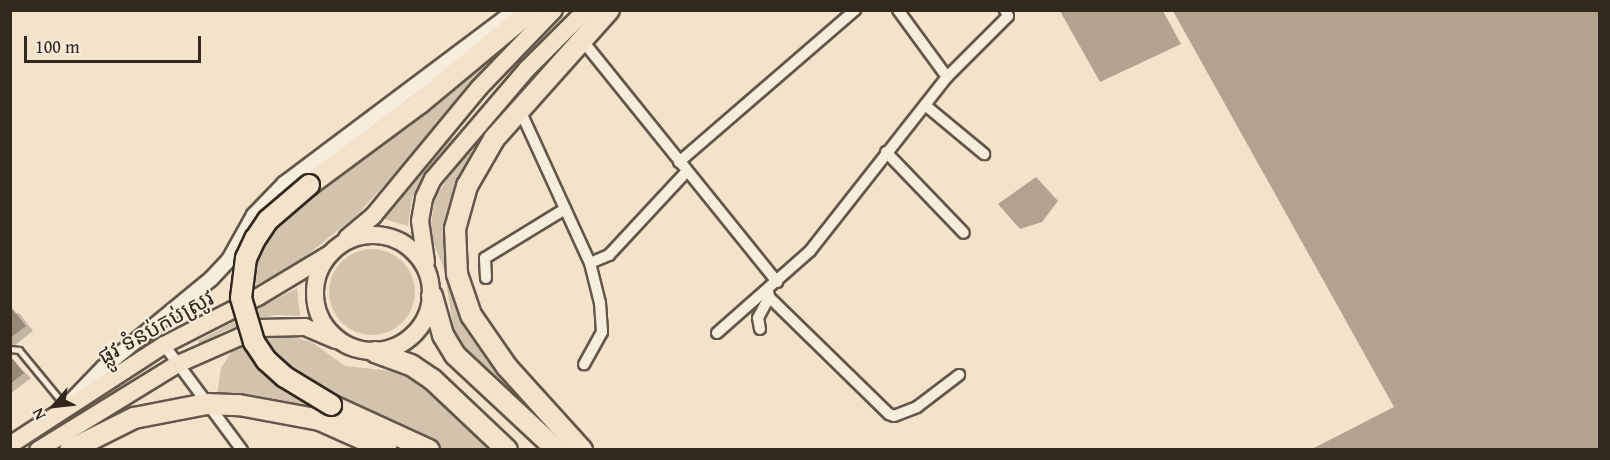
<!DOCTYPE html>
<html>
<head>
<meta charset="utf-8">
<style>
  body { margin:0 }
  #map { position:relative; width:1610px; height:460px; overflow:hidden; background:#f3e3cb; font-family:"Gentium Book Plus","Noto Sans Khmer",serif }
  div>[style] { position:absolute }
  .green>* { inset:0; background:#d2c3ad }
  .round { border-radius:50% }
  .water>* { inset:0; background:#b1a390 }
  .shadow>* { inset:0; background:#0003 }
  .building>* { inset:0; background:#968977 }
  .roads { filter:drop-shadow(2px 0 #625748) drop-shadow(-2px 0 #625748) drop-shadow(0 2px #625748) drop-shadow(0 -2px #625748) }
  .service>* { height:5px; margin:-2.5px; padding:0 2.5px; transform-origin:2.5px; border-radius:2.5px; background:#f7eddd }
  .minor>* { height:10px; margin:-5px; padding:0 5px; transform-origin:5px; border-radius:5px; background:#f7eddd }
  .tertiary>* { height:14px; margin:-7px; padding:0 7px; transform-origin:7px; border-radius:7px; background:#f7eddd }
  .primary>* { height:16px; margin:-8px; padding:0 8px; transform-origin:8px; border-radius:8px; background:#f3e3cb }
  .primary>.ring { margin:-8px; padding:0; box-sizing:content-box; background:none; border:16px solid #f3e3cb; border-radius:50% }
  .motorway>* { height:20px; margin:-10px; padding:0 10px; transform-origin:10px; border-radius:10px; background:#f3e3cb }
  .bridges { filter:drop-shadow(2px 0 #32281d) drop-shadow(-2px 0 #32281d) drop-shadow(0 2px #32281d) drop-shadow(0 -2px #32281d) }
  .motorway-bridge>* { height:20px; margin:-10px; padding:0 10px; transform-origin:10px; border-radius:10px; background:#f3e3cb }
  span { translate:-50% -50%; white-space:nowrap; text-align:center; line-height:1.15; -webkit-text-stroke:4.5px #f7eddd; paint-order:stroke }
  .street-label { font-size:22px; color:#32281d }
  .frame { position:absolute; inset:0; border:12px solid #32281d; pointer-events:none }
  .north { position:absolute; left:24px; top:376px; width:60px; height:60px; -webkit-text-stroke:4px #f7eddd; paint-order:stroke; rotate:242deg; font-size:16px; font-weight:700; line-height:24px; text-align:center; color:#32281d }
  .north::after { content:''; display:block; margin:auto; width:21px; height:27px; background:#32281d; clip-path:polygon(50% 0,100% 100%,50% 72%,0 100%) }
  .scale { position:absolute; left:24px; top:36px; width:177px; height:27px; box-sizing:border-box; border:3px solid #32281d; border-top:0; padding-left:8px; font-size:18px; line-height:21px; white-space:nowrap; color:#32281d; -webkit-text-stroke:4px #f7eddd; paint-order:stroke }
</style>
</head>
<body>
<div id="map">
  <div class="green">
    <i style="clip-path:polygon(483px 66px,488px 71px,356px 216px,292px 267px,228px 299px,234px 266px,301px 203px)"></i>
    <i style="clip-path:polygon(451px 137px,453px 139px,412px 197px,408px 226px,384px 219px)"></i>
    <i style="clip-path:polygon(468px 150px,473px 153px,448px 210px,446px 268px,469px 330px,512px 387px,506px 391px,455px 338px,444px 269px,430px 234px,435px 197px)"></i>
    <i class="round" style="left:329px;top:249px;width:86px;height:86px"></i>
    <i style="clip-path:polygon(297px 288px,300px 316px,275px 315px,226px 330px,200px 344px,198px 341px)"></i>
    <i style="clip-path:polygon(286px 335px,312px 342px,345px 366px,400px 372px,419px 381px,494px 449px,440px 449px,308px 405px,240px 395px,217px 395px,221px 368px,234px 348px,262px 337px)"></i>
  </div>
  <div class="water">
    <i style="clip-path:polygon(1060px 11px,1163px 11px,1181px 44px,1100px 82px)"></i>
    <i style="clip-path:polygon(1173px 11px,1599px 11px,1599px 449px,1312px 449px,1394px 407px)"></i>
    <i style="clip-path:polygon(1036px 177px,1058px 201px,1042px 222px,1020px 229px,998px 204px)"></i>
  </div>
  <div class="shadow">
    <i style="clip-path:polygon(10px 311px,20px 314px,33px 331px,10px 349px)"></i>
    <i style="clip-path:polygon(13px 361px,31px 378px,10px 394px,10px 363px)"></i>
  </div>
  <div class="building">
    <i style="clip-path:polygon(10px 306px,26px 326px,10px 338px)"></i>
    <i style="clip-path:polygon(13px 359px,24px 373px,10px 384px,10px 361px)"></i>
  </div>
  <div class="roads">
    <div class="service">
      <i style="left:10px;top:349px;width:9px;rotate:6deg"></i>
      <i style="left:19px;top:350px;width:74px;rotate:50.5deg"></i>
    </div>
    <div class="minor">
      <i style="left:898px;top:10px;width:83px;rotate:53.8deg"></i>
      <i style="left:582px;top:40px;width:311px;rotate:51.1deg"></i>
      <i style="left:925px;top:105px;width:77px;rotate:39.7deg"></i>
      <i style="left:519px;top:108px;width:170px;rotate:65.4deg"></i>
      <i style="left:590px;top:263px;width:41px;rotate:76deg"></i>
      <i style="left:600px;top:303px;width:29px;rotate:86deg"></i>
      <i style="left:602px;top:332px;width:37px;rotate:119deg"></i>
      <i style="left:886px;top:152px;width:112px;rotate:46.1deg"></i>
      <i style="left:679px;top:162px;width:233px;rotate:-40.8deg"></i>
      <i style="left:590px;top:263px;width:21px;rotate:-23deg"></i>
      <i style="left:609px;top:255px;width:113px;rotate:-47.1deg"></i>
      <i style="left:486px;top:278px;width:20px;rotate:-93deg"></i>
      <i style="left:485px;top:258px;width:94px;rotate:-31.5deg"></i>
      <i style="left:768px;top:291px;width:6px;rotate:81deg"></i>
      <i style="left:769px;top:297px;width:168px;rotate:44.3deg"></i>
      <i style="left:889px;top:414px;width:5px;rotate:22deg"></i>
      <i style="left:894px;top:416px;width:25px;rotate:-21deg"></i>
      <i style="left:917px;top:407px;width:53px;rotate:-37.3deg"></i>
      <i style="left:760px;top:329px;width:11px;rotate:-100deg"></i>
      <i style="left:758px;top:318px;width:24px;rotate:-62deg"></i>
      <i style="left:717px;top:333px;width:124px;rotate:-41.4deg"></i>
      <i style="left:810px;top:251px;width:221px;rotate:-51.8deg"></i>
      <i style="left:947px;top:77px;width:86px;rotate:-45deg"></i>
      <i style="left:1008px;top:16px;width:7px;rotate:-117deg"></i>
      <i style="left:164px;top:345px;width:131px;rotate:53.4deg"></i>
    </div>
    <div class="tertiary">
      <i style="left:72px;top:400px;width:45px;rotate:-45.9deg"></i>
      <i style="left:103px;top:368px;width:140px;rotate:-39.5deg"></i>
      <i style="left:211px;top:279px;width:26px;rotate:-47deg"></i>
      <i style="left:229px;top:260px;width:51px;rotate:-60.9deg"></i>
      <i style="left:254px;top:215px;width:43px;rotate:-45.9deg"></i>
      <i style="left:284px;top:184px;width:290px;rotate:-36.9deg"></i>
    </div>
    <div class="primary">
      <i class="ring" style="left:315px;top:235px;width:100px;height:100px"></i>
      <i style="left:347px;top:238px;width:35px;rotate:-40deg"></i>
      <i style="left:374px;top:215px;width:165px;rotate:-50.4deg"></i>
      <i style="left:479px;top:88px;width:108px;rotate:-46.1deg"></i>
      <i style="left:426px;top:262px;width:41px;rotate:-98.3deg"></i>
      <i style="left:420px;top:221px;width:23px;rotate:-80deg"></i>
      <i style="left:424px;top:198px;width:21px;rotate:-65deg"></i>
      <i style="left:433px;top:179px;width:145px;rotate:-49.5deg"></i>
      <i style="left:527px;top:69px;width:83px;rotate:-45deg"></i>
      <i style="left:10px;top:445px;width:184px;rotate:-33deg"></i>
      <i style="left:164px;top:345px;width:106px;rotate:-27.1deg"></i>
      <i style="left:258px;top:297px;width:82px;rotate:-31deg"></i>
      <i style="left:38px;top:450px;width:162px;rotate:-31.6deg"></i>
      <i style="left:176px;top:365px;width:92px;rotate:-23.8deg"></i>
      <i style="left:260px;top:328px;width:45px;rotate:-1.3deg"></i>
      <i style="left:305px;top:327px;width:33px;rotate:23deg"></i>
    </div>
    <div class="motorway">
      <i style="left:309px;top:185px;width:138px;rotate:-36.5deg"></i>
      <i style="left:420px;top:103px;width:146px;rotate:-39.7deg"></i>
      <i style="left:432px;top:296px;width:41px;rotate:74.2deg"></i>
      <i style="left:443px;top:335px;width:23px;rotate:59deg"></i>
      <i style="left:455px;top:355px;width:139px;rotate:43deg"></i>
      <i style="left:375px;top:352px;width:38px;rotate:20deg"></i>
      <i style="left:411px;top:365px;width:25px;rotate:34deg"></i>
      <i style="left:432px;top:379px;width:103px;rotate:43.4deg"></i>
      <i style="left:331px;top:405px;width:108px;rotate:24.7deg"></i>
      <i style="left:70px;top:450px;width:72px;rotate:-26.6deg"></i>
      <i style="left:134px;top:418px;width:73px;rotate:-11deg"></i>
      <i style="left:206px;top:404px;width:33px;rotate:2deg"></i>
      <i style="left:239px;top:405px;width:82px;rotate:10.5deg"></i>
      <i style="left:320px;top:420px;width:73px;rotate:24.1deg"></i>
      <i style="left:582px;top:450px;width:112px;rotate:-132.1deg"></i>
      <i style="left:507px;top:367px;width:63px;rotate:-124.7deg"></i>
      <i style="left:471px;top:315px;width:43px;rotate:-108.9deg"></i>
      <i style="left:457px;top:274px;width:45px;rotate:-92.5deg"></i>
      <i style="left:455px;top:229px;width:45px;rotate:-74.4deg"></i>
      <i style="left:467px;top:186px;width:54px;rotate:-60.1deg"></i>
      <i style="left:494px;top:139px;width:173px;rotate:-48.3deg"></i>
    </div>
  </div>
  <div class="bridges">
    <div class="motorway-bridge">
      <i style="left:309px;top:185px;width:54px;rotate:139.5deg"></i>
      <i style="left:268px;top:220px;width:23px;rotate:124deg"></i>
      <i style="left:255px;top:239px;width:21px;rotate:115deg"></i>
      <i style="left:246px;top:258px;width:40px;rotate:97.1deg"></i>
      <i style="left:241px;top:298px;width:46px;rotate:73.5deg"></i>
      <i style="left:254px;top:342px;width:22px;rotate:56deg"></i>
      <i style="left:266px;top:360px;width:25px;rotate:42deg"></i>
      <i style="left:285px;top:377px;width:54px;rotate:31.3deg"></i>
    </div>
  </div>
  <div class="street-label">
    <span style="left:156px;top:327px;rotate:-29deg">ផ្លូវ ទំនប់កប់ស្រូវ</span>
  </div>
  <div class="frame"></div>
  <div class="north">N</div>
  <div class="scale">100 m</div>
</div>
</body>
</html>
